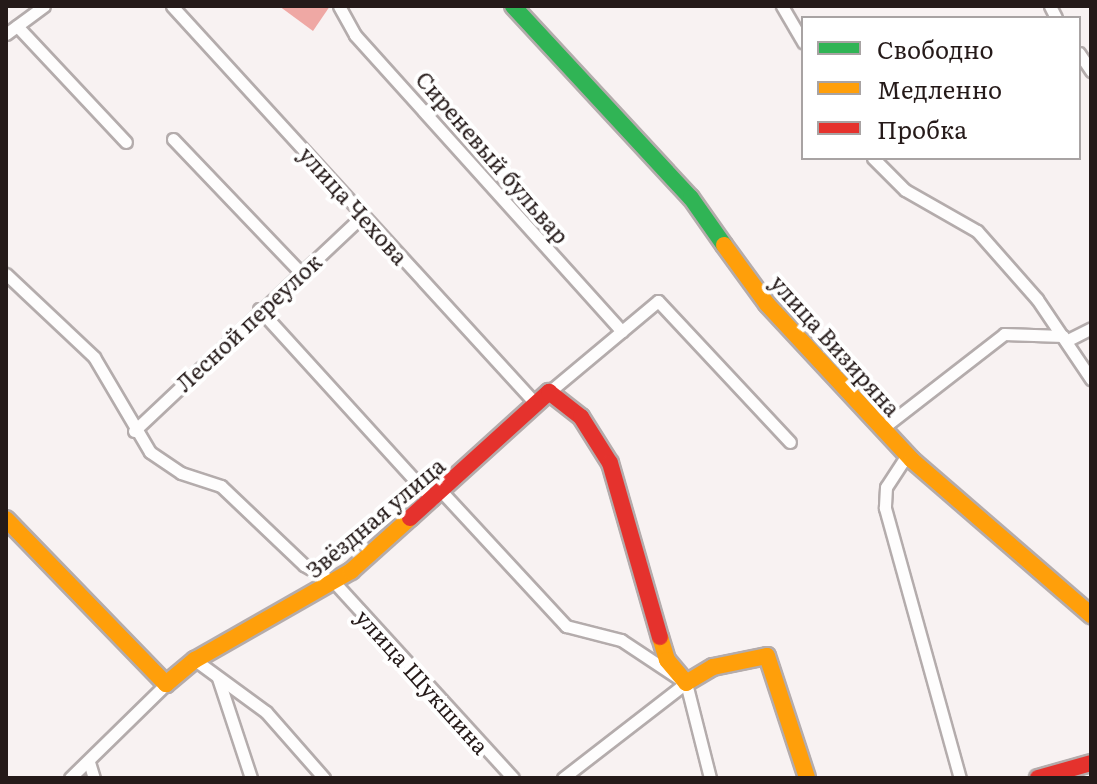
<!DOCTYPE html>
<html>
<head>
<meta charset="utf-8">
<style>
  body { margin:0 }
  #map { position:relative; width:1097px; height:784px; overflow:hidden; background:#f8f2f2; font-family:Literata,serif }
  div>[style] { position:absolute }
  .water>* { inset:0; background:#efa8a4 }
  .roads { filter:drop-shadow(2px 0 #b4acac) drop-shadow(-2px 0 #b4acac) drop-shadow(0 2px #b4acac) drop-shadow(0 -2px #b4acac) }
  .street>* { height:11px; margin:-5.5px; padding:0 5.5px; transform-origin:5.5px; border-radius:5.5px; background:#fefdfd }
  .fast>* { height:16px; margin:-8px; padding:0 8px; transform-origin:8px; border-radius:8px; background:#30b455 }
  .slow>* { height:16px; margin:-8px; padding:0 8px; transform-origin:8px; border-radius:8px; background:#ff9f0a }
  .jam>* { height:16px; margin:-8px; padding:0 8px; transform-origin:8px; border-radius:8px; background:#e5322d }
  span { translate:-50% -50%; white-space:nowrap; text-align:center; line-height:1.15; -webkit-text-stroke:8px #fff; paint-order:stroke }
  .street-label { font-size:22px; color:#251a19 }
  .frame { position:absolute; inset:0; border:8px solid #251a19; pointer-events:none }
  .legend { position:absolute; left:801px; top:16px; width:280px; height:144px; box-sizing:border-box; background:#fff; border:2px solid #a8a3a3; margin:0; padding:10px 14px; list-style:none; font-size:24px; color:#251a19 }
  .legend li { display:flex; align-items:center; gap:16px; height:40px }
  .legend b { width:40px; border:2px solid #a8a3a3 }
</style>
</head>
<body>
<div id="map">
  <div class="water">
    <i style="clip-path:polygon(279px 6px,330px 6px,313px 31px)"></i>
  </div>
  <div class="roads">
    <div class="street">
      <i style="left:172px;top:6px;width:538px;rotate:47.56deg"></i>
      <i style="left:339px;top:6px;width:33px;rotate:61deg"></i>
      <i style="left:355px;top:35px;width:399px;rotate:48deg"></i>
      <i style="left:782px;top:6px;width:42px;rotate:59.7deg"></i>
      <i style="left:1050px;top:6px;width:13px;rotate:63deg"></i>
      <i style="left:17px;top:26px;width:159px;rotate:46.8deg"></i>
      <i style="left:6px;top:34px;width:47px;rotate:-36.4deg"></i>
      <i style="left:1079px;top:53px;width:22px;rotate:56deg"></i>
      <i style="left:173px;top:139px;width:184px;rotate:46.3deg"></i>
      <i style="left:873px;top:158px;width:45px;rotate:45deg"></i>
      <i style="left:905px;top:190px;width:83px;rotate:29.7deg"></i>
      <i style="left:977px;top:231px;width:91px;rotate:48.6deg"></i>
      <i style="left:1037px;top:299px;width:97px;rotate:56deg"></i>
      <i style="left:6px;top:274px;width:121px;rotate:43.3deg"></i>
      <i style="left:94px;top:357px;width:110px;rotate:59.5deg"></i>
      <i style="left:150px;top:452px;width:37px;rotate:34deg"></i>
      <i style="left:181px;top:473px;width:42px;rotate:18deg"></i>
      <i style="left:221px;top:486px;width:115px;rotate:43.6deg"></i>
      <i style="left:304px;top:565px;width:36px;rotate:30deg"></i>
      <i style="left:335px;top:583px;width:264px;rotate:47.6deg"></i>
      <i style="left:259px;top:309px;width:258px;rotate:47.7deg"></i>
      <i style="left:1066px;top:341px;width:28px;rotate:-27deg"></i>
      <i style="left:549px;top:392px;width:142px;rotate:-39.9deg"></i>
      <i style="left:658px;top:301px;width:193px;rotate:46.9deg"></i>
      <i style="left:883px;top:428px;width:153px;rotate:-37.8deg"></i>
      <i style="left:1004px;top:334px;width:59px;rotate:1.9deg"></i>
      <i style="left:134px;top:431px;width:315px;rotate:-43.3deg"></i>
      <i style="left:907px;top:455px;width:38px;rotate:123deg"></i>
      <i style="left:886px;top:487px;width:21px;rotate:93deg"></i>
      <i style="left:885px;top:508px;width:280px;rotate:74.5deg"></i>
      <i style="left:442px;top:492px;width:183px;rotate:47.2deg"></i>
      <i style="left:566px;top:626px;width:57px;rotate:14.3deg"></i>
      <i style="left:621px;top:640px;width:78px;rotate:33.5deg"></i>
      <i style="left:686px;top:683px;width:98px;rotate:75.8deg"></i>
      <i style="left:195px;top:660px;width:88px;rotate:36.2deg"></i>
      <i style="left:266px;top:712px;width:88px;rotate:48.7deg"></i>
      <i style="left:218px;top:678px;width:105px;rotate:71.7deg"></i>
      <i style="left:89px;top:762px;width:17px;rotate:73deg"></i>
      <i style="left:70px;top:778px;width:134px;rotate:-44.4deg"></i>
      <i style="left:563px;top:778px;width:155px;rotate:-37.7deg"></i>
    </div>
    <div class="fast">
      <i style="left:513px;top:6px;width:262px;rotate:47.2deg"></i>
      <i style="left:691px;top:198px;width:57px;rotate:54.9deg"></i>
    </div>
    <div class="slow">
      <i style="left:724px;top:245px;width:73px;rotate:53.9deg"></i>
      <i style="left:767px;top:304px;width:213px;rotate:47.1deg"></i>
      <i style="left:912px;top:460px;width:237px;rotate:40.9deg"></i>
      <i style="left:6px;top:519px;width:230px;rotate:45.9deg"></i>
      <i style="left:166px;top:684px;width:38px;rotate:-40deg"></i>
      <i style="left:195px;top:660px;width:180px;rotate:-29.7deg"></i>
      <i style="left:351px;top:571px;width:79px;rotate:-41.9deg"></i>
      <i style="left:660px;top:637px;width:24px;rotate:73deg"></i>
      <i style="left:667px;top:660px;width:30px;rotate:50deg"></i>
      <i style="left:686px;top:683px;width:31px;rotate:-31deg"></i>
      <i style="left:713px;top:667px;width:55px;rotate:-11.5deg"></i>
      <i style="left:767px;top:656px;width:128px;rotate:71.8deg"></i>
    </div>
    <div class="jam">
      <i style="left:410px;top:518px;width:188px;rotate:-42.2deg"></i>
      <i style="left:549px;top:392px;width:41px;rotate:38deg"></i>
      <i style="left:581px;top:417px;width:54px;rotate:57.8deg"></i>
      <i style="left:610px;top:463px;width:181px;rotate:74deg"></i>
      <i style="left:1038px;top:778px;width:55px;rotate:-15.8deg"></i>
    </div>
  </div>
  <div class="street-label">
    <span style="left:493px;top:157px;rotate:49deg">Сиреневый бульвар</span>
    <span style="left:354px;top:205px;rotate:48deg">улица Чехова</span>
    <span style="left:248px;top:322px;rotate:-43deg">Лесной переулок</span>
    <span style="left:836px;top:345px;rotate:48deg">улица Визиряна</span>
    <span style="left:375px;top:517px;rotate:-40deg">Звёздная улица</span>
    <span style="left:423px;top:681px;rotate:48deg">улица Шукшина</span>
  </div>
  <div class="frame"></div>
  <ul class="legend">
  <li><b style="height:10px;background:#30b455"></b>Свободно</li>
  <li><b style="height:10px;background:#ff9f0a"></b>Медленно</li>
  <li><b style="height:10px;background:#e5322d"></b>Пробка</li>
  </ul>
</div>
</body>
</html>
